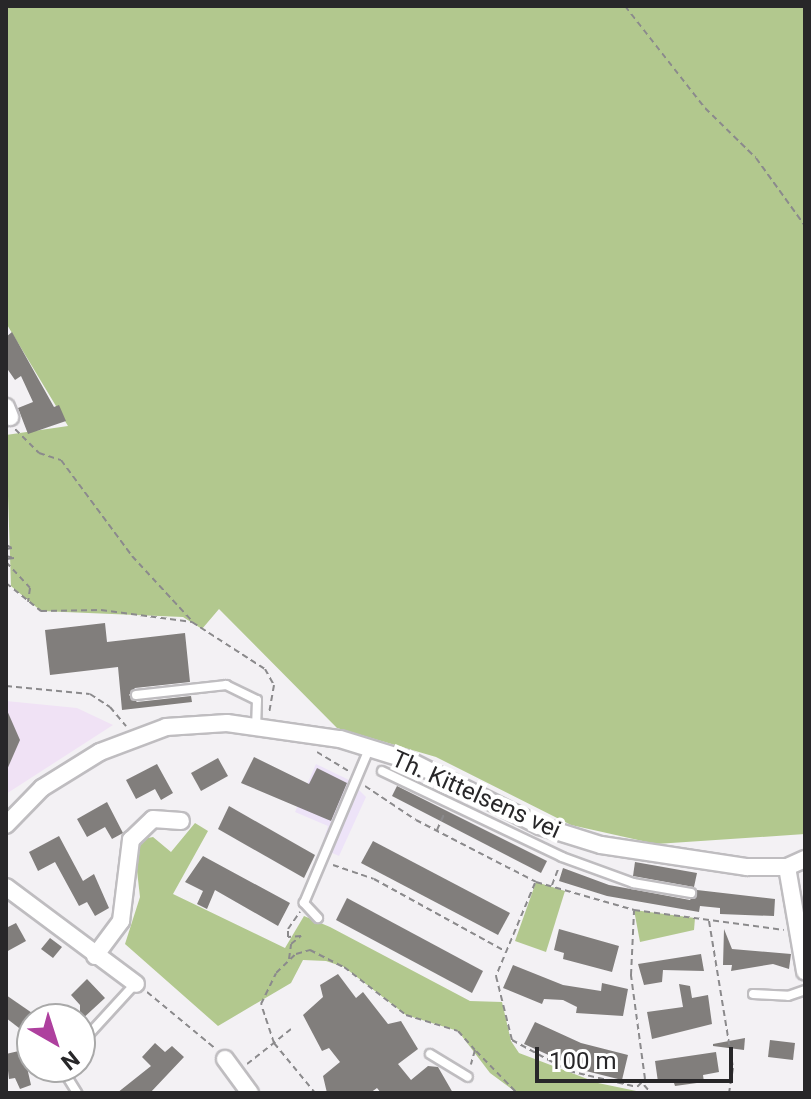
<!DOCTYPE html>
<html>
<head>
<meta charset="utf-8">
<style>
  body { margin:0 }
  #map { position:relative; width:811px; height:1099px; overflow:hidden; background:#f3f1f4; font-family:Roboto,sans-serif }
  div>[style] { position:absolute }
  .industrial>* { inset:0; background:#ede3f8 }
  .education>* { inset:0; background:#f0e2f5 }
  .green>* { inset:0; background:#b2c88e }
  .building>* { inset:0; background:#817e7c }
  .path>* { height:2px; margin-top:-1px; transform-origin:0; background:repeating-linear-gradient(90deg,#8b8a8c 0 6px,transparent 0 10px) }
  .roads { filter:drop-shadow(2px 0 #bfbdc0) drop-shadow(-2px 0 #bfbdc0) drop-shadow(0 2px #bfbdc0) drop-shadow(0 -2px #bfbdc0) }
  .lane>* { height:8px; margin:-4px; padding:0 4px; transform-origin:4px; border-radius:4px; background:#fff }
  .street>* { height:16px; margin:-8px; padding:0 8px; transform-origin:8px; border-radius:8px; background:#fff }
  span { translate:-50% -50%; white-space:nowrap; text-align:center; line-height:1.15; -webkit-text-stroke:8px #fff; paint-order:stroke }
  .street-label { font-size:24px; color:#282729 }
  .frame { position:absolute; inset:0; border:8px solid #282729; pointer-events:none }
  .north { position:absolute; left:16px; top:1003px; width:80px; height:80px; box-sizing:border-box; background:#fff; border:2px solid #a9a9a9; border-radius:50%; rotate:141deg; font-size:22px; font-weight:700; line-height:32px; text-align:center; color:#282729 }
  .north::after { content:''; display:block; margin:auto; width:28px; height:36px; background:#ae409e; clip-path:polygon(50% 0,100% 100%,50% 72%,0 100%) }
  .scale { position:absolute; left:535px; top:1047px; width:198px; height:36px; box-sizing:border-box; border:4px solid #282729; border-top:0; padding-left:10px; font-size:24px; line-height:28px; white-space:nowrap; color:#282729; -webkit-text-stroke:6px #fff; paint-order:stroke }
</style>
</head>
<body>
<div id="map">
  <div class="industrial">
    <i style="clip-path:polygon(316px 764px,349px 780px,366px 797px,339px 856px,321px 848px,328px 826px,295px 812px)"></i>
  </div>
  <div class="education">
    <i style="clip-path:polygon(6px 701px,77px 708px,113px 725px,6px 794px)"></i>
  </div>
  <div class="green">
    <i style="clip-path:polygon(6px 6px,805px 6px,805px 834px,656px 844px,571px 825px,436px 757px,337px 728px,219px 609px,202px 629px,183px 617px,41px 611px,11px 586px,6px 435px,68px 426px,6px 323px)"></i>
    <i style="clip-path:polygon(195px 823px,208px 831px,173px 894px,285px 948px,304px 916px,330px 927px,470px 1001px,502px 1002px,511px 1041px,519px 1053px,598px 1083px,646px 1093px,517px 1093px,490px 1073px,458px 1031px,406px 1015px,344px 967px,326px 961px,303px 960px,291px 983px,218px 1026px,125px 944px,140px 897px,135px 853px,143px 839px,153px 837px,171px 852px)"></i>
    <i style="clip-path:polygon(536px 882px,565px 891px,546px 952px,515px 941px)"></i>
    <i style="clip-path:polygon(634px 910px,695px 918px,694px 930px,640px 942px)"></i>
  </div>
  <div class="building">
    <i style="clip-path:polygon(12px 332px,54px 407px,59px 405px,66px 421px,28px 434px,18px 408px,33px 402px,21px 376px,15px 380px,6px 367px,6px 337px)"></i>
    <i style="clip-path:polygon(105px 623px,107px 642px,185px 633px,190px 682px,135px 688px,129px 695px,137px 702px,191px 696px,192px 702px,122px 710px,118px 667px,50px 675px,45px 630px)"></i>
    <i style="clip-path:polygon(6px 708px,20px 740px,6px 772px)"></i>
    <i style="clip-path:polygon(254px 757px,309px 784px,317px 768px,347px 783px,331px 821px,241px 783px)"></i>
    <i style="clip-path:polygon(218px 758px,228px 776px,201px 791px,191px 773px)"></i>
    <i style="clip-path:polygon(157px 764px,173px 793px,161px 800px,155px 789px,136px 799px,126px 780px)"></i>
    <i style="clip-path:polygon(397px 786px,547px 861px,541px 873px,392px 796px)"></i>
    <i style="clip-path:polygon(107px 802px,123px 833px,112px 839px,105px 827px,87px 837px,77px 819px)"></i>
    <i style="clip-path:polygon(229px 806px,315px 855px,304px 878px,218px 829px)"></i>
    <i style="clip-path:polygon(59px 836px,83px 881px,94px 874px,109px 908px,95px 916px,87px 902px,79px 906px,55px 862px,38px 871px,29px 852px)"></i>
    <i style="clip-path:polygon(373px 841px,510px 913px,498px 935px,361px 863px)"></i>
    <i style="clip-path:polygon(203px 856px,290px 903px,278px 926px,215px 890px,207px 909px,197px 904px,203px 891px,185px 882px)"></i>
    <i style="clip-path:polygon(635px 862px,697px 873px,694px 887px,633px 876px)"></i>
    <i style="clip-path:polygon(563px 868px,609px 885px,690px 900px,697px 890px,775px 899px,774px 916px,720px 914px,720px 908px,700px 906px,699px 912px,607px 896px,559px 881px)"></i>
    <i style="clip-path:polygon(347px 898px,483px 971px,472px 993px,336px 920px)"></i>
    <i style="clip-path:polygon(16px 923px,26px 941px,6px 952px,6px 928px)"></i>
    <i style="clip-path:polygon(559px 929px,619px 946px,612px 972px,563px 959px,564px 953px,554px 950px)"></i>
    <i style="clip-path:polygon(724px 929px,732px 949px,791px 954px,789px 969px,773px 964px,731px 971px,732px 965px,723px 965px)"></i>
    <i style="clip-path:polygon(50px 938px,62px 947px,53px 958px,41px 949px)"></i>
    <i style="clip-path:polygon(701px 954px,704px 971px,663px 970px,662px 982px,644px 985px,638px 964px)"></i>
    <i style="clip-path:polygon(513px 965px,563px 985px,601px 991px,602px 983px,628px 989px,623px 1016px,576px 1013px,577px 1007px,563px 1000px,544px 999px,542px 1004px,503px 988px)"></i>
    <i style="clip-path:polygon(338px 974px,356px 998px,363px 992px,388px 1024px,401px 1021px,418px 1049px,398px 1064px,411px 1080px,428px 1066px,438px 1067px,453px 1093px,381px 1093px,377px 1088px,370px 1093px,327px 1093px,323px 1076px,340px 1062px,329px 1048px,322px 1051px,303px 1015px,323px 997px,320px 985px)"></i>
    <i style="clip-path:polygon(87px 979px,105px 998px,80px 1021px,80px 1005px,71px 995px)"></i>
    <i style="clip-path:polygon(679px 984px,690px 986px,692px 998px,708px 995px,712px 1024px,652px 1039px,647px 1012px,683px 1007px)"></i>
    <i style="clip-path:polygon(6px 995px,35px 1015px,23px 1031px,6px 1018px)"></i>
    <i style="clip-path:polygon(535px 1022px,581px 1043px,628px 1055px,622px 1080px,582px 1070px,524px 1044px)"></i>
    <i style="clip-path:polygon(745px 1038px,744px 1050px,713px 1046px,713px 1044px)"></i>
    <i style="clip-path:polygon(770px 1040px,795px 1043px,793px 1060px,768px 1057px)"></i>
    <i style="clip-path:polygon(155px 1043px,165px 1052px,172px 1046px,184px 1057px,150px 1093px,117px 1093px,151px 1066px,142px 1057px)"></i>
    <i style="clip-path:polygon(23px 1050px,31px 1085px,20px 1089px,15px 1078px,9px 1079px,6px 1054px)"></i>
    <i style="clip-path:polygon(716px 1052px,719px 1072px,703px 1075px,704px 1082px,675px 1086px,673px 1080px,658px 1082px,655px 1061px)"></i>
  </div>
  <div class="path">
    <i style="left:625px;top:6px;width:130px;rotate:51.9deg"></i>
    <i style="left:705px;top:108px;width:71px;rotate:44.4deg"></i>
    <i style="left:756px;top:158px;width:84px;rotate:54.2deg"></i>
    <i style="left:15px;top:429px;width:34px;rotate:45deg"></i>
    <i style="left:39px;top:453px;width:23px;rotate:18deg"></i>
    <i style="left:61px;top:460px;width:119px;rotate:53.5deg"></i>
    <i style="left:132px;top:556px;width:88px;rotate:47.3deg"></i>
    <i style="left:6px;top:545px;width:7px;rotate:27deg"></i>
    <i style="left:12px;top:548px;width:6px;rotate:171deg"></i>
    <i style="left:6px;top:556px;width:8px;rotate:14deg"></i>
    <i style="left:14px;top:558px;width:8px;rotate:173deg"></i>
    <i style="left:6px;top:562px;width:35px;rotate:47deg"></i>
    <i style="left:30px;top:588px;width:14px;rotate:98deg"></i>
    <i style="left:6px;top:583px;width:45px;rotate:38.7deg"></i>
    <i style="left:41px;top:611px;width:60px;rotate:-1deg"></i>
    <i style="left:101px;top:610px;width:92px;rotate:7.5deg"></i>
    <i style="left:192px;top:622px;width:87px;rotate:32.8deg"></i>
    <i style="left:265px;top:669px;width:18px;rotate:61deg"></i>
    <i style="left:274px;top:685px;width:29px;rotate:100deg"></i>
    <i style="left:6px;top:686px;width:84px;rotate:5.4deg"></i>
    <i style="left:90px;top:694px;width:24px;rotate:33deg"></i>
    <i style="left:110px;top:707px;width:25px;rotate:50deg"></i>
    <i style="left:317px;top:752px;width:37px;rotate:31deg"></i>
    <i style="left:365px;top:786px;width:61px;rotate:33.7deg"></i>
    <i style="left:416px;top:820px;width:135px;rotate:27.3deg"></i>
    <i style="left:536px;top:882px;width:102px;rotate:15.9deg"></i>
    <i style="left:634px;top:910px;width:151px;rotate:7.6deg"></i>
    <i style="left:437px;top:830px;width:17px;rotate:-66deg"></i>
    <i style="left:333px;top:865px;width:43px;rotate:18.9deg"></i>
    <i style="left:374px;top:879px;width:147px;rotate:28.8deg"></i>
    <i style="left:535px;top:883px;width:101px;rotate:112.8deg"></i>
    <i style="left:496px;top:976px;width:66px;rotate:76deg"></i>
    <i style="left:512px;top:1040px;width:65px;rotate:28.5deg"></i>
    <i style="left:569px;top:1071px;width:70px;rotate:13.2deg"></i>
    <i style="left:637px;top:1087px;width:11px;rotate:-45deg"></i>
    <i style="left:645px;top:1079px;width:105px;rotate:-97.7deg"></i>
    <i style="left:631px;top:975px;width:64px;rotate:-87.3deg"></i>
    <i style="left:552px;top:885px;width:17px;rotate:-69deg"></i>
    <i style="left:709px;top:921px;width:149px;rotate:80.7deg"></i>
    <i style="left:733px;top:1068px;width:25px;rotate:99deg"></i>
    <i style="left:289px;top:959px;width:15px;rotate:-82deg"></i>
    <i style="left:291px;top:944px;width:13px;rotate:-39deg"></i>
    <i style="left:301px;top:936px;width:13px;rotate:176deg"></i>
    <i style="left:288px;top:937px;width:8px;rotate:-90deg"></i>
    <i style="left:288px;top:929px;width:21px;rotate:-55deg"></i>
    <i style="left:147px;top:992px;width:89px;rotate:39.6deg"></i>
    <i style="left:291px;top:1029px;width:22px;rotate:141deg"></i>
    <i style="left:274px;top:1043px;width:41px;rotate:-108.4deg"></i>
    <i style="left:261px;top:1004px;width:34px;rotate:-64deg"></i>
    <i style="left:276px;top:973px;width:28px;rotate:-44deg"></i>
    <i style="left:296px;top:954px;width:15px;rotate:-16deg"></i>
    <i style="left:310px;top:950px;width:38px;rotate:27deg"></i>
    <i style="left:344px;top:967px;width:78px;rotate:37.7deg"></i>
    <i style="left:406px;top:1015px;width:54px;rotate:17.1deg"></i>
    <i style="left:458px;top:1031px;width:25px;rotate:48deg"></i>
    <i style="left:475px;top:1050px;width:15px;rotate:106deg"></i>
    <i style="left:476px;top:1051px;width:59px;rotate:45.7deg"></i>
    <i style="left:247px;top:1064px;width:34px;rotate:-38deg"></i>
    <i style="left:274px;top:1043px;width:65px;rotate:50.6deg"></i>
    <i style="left:644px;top:1085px;width:11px;rotate:49deg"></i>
  </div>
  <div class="roads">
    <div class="lane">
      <i style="left:136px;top:695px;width:91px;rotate:-6.3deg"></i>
      <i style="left:226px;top:685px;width:34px;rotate:26deg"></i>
      <i style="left:257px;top:700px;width:26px;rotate:92deg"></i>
      <i style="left:382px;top:771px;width:199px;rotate:25.5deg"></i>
      <i style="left:562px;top:857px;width:76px;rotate:20.1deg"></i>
      <i style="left:633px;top:883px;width:59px;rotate:9.8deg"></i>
      <i style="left:318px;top:918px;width:21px;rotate:-133deg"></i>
      <i style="left:304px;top:903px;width:167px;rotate:-67.1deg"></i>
      <i style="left:753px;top:994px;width:35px;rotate:3deg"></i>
      <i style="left:788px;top:996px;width:18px;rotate:-19deg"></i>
      <i style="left:80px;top:1044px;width:81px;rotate:-47.5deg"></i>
      <i style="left:430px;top:1054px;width:44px;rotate:31.2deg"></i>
      <i style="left:61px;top:1067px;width:31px;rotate:58deg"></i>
    </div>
    <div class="street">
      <i style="left:6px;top:407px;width:11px;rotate:68deg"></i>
      <i style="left:6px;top:825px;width:52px;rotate:-45.8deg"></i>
      <i style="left:42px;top:788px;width:68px;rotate:-31.8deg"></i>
      <i style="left:100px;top:752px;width:71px;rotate:-20.7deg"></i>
      <i style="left:166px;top:727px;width:61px;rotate:-3.8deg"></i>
      <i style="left:227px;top:723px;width:114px;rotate:8.1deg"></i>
      <i style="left:340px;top:739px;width:71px;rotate:17.2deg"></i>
      <i style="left:408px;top:760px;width:148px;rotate:26.6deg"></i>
      <i style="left:540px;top:826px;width:64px;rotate:17.3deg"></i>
      <i style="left:601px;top:845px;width:148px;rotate:8.6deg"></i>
      <i style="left:747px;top:867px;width:40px"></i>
      <i style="left:787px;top:867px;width:20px;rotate:-24deg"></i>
      <i style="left:787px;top:867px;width:106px;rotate:80.2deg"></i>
      <i style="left:6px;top:887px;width:162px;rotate:36.7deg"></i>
      <i style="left:95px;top:956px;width:44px;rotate:-53.4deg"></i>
      <i style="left:121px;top:921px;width:82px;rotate:-83deg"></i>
      <i style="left:131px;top:840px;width:30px;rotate:-44deg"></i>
      <i style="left:153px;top:819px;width:28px;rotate:4deg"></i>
      <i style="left:225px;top:1059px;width:42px;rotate:53.7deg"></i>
    </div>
  </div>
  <div class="street-label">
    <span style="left:476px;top:795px;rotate:24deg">Th. Kittelsens vei</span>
  </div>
  <div class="frame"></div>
  <div class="north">N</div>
  <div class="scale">100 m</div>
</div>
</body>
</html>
